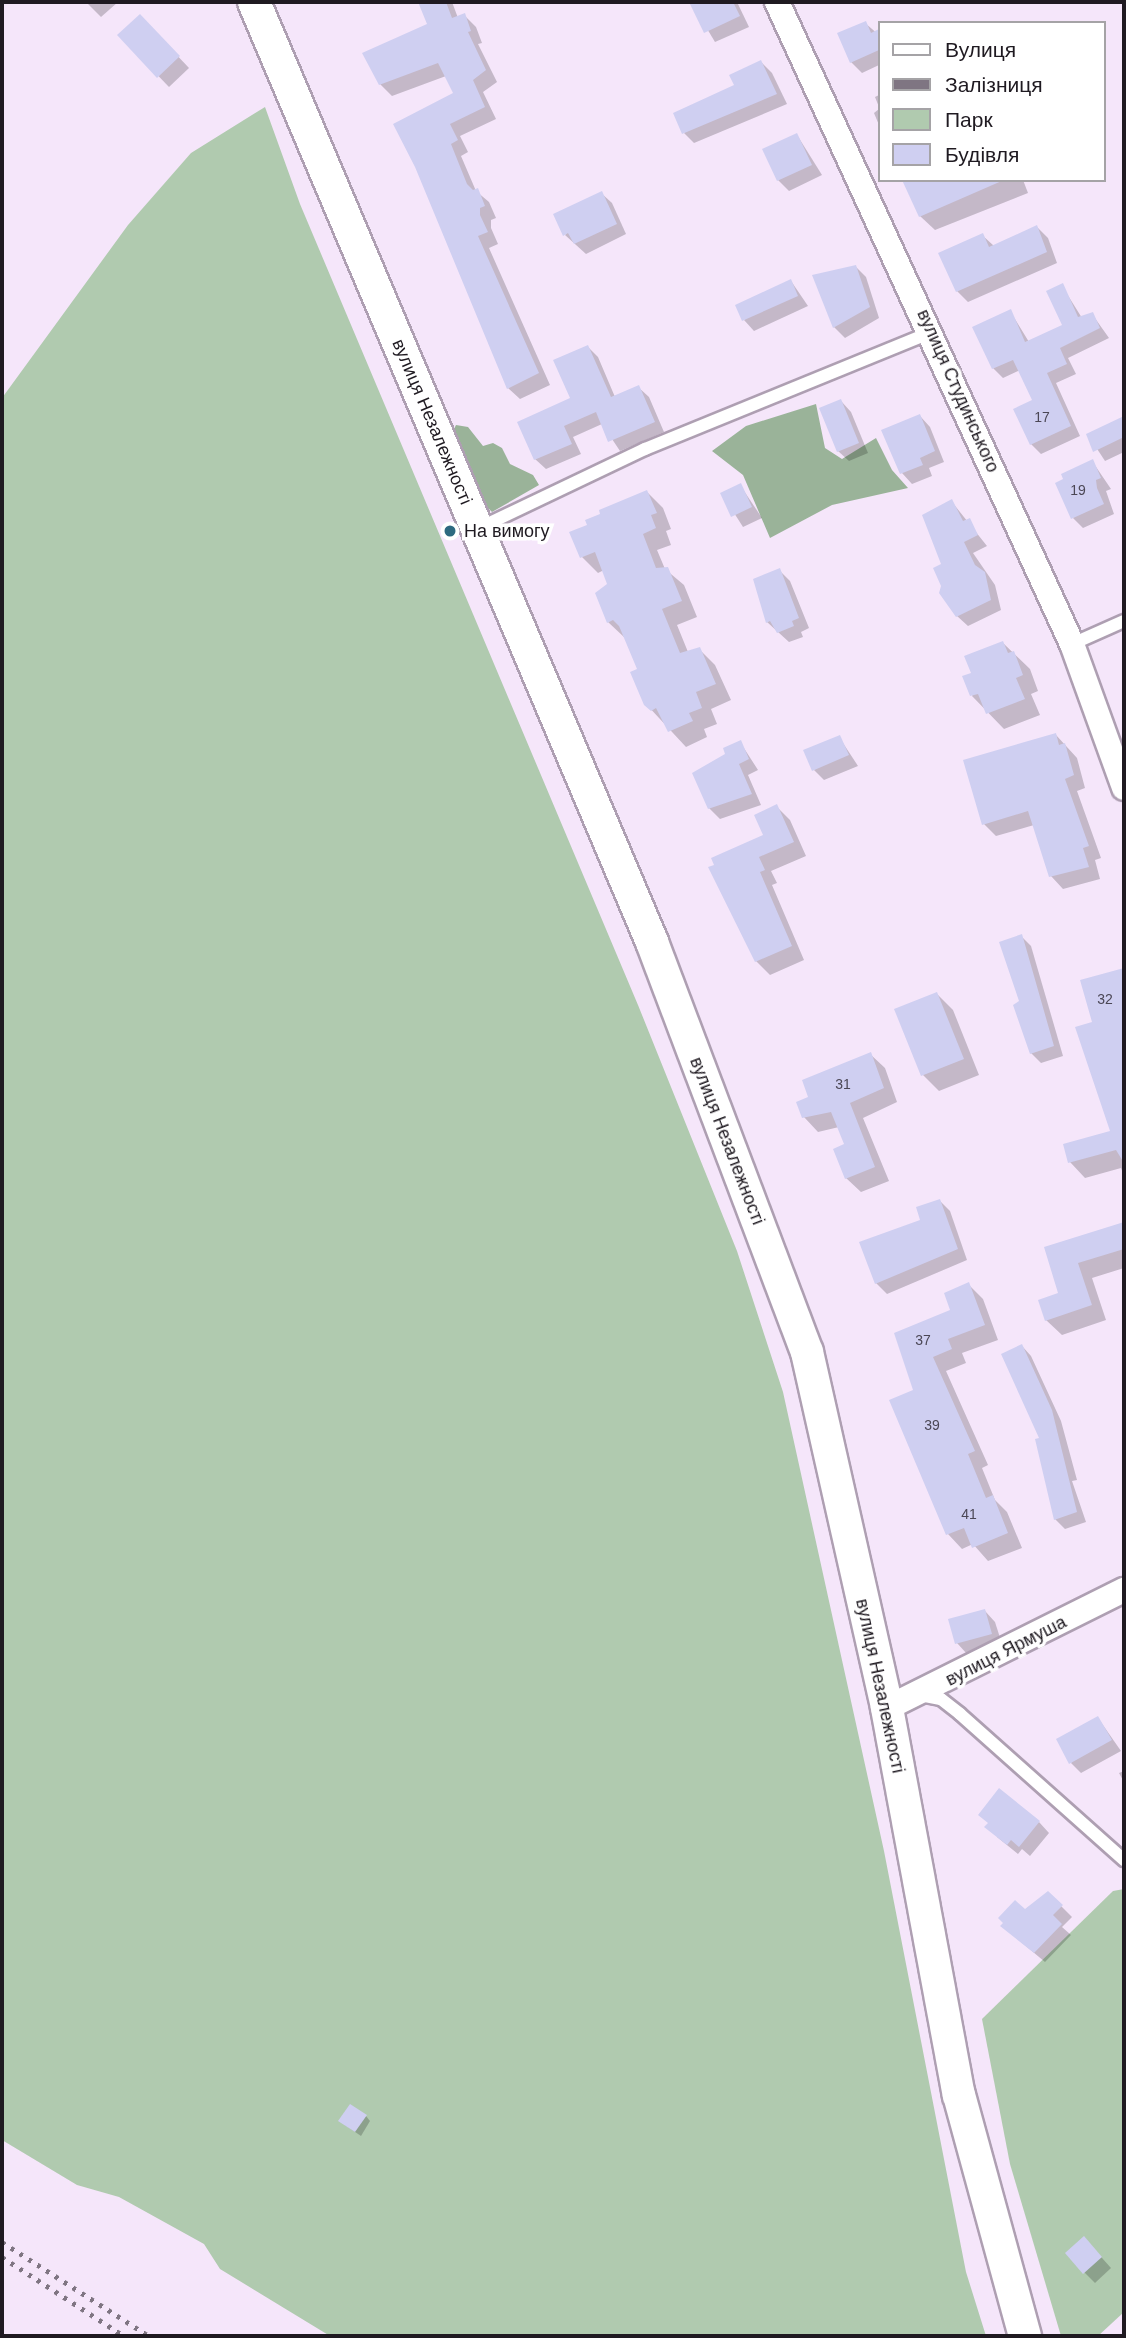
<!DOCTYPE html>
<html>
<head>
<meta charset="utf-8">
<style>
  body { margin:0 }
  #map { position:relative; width:1126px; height:2338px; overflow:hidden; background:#f5e6fa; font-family:Helvetica,sans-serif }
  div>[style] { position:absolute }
  .green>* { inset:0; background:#b0caaf }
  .forest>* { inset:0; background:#9ab399 }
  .shadow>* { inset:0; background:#0003 }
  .building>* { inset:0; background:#cfcff1 }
  .roads { filter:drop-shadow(2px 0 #ae9fb2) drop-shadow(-2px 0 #ae9fb2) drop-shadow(0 2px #ae9fb2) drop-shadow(0 -2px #ae9fb2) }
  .service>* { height:12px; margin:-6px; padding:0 6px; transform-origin:6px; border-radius:6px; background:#fff }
  .minor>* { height:24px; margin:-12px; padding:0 12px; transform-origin:12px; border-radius:12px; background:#fff }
  .tertiary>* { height:32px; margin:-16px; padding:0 16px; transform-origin:16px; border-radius:16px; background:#fff }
  .rail>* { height:5px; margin-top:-2.5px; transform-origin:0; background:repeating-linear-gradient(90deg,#7f7582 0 3.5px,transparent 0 10.5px) }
  .dots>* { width:19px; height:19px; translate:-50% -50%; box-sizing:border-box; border:4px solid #fff; border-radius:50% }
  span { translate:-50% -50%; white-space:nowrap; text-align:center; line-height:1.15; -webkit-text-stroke:7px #fff; paint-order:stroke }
  .number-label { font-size:14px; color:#4b4755 }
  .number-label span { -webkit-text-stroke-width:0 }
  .street-label { font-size:18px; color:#1f1a21 }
  .poi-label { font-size:18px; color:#1f1a21 }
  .left { translate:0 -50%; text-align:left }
  .frame { position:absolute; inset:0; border:4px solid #1f1a21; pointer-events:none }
  .legend { position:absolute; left:878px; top:21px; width:228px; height:161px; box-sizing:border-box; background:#fff; border:2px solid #a5a3a6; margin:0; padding:9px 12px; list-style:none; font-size:21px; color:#1f1a21 }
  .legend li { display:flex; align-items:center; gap:14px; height:35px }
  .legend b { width:35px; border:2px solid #a5a3a6 }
</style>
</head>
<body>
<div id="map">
  <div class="green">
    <i style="clip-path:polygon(265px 107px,300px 204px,638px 1005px,737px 1251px,783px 1392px,884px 1851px,966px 2272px,986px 2336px,330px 2336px,220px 2269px,204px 2244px,119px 2197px,77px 2185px,2px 2140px,2px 398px,128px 225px,191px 153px)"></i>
    <i style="clip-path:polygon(1124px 1889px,1124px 2312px,1098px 2336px,1061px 2336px,1010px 2164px,982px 2019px,1113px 1891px)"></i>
  </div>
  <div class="forest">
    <i style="clip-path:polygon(816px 404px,825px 448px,842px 459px,876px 438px,892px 470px,908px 488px,832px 505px,770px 538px,743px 475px,712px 451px,746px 426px)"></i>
    <i style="clip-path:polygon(456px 425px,468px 427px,483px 446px,493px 443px,502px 448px,510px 464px,533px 475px,539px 485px,492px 512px,481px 501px,452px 433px)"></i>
  </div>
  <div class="shadow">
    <i style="clip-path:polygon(86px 2px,118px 2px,101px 17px)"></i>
    <i style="clip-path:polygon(420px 2px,452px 2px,458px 18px,464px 15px,476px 27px,482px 43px,478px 44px,497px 82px,483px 92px,496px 119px,460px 136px,468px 152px,461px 156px,476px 191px,489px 202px,496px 218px,491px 220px,491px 228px,498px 244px,489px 248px,550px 385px,520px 399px,508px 388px,417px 166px,455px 94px,446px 76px,392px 96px,380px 84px,429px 25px)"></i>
    <i style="clip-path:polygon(691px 2px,737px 2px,749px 27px,715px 42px)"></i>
    <i style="clip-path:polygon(140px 16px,189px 68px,169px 87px,119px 35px)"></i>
    <i style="clip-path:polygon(865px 23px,879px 35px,879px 65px,862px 73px,851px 62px)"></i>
    <i style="clip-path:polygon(761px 62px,772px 73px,787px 104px,694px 143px,684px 133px)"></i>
    <i style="clip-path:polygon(879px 95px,879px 107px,875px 97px)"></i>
    <i style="clip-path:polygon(879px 109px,879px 125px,874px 113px)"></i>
    <i style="clip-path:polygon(797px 135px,822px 175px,789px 191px,778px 180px,764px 150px)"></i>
    <i style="clip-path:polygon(962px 180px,1023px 180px,1028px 193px,935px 230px,920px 216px)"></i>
    <i style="clip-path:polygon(601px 193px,612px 203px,626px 234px,586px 254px,565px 235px)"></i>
    <i style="clip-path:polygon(1037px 227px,1048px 238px,1057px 263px,968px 302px,957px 291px,982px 235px,994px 246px)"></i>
    <i style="clip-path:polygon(856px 267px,866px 277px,879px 318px,845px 338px,834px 327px,814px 277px)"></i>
    <i style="clip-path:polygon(791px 281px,808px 306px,754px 331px,744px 320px)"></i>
    <i style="clip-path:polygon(1062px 286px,1082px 318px,1092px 314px,1109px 338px,1068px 358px,1076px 374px,1056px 383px,1080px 436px,1041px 454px,1031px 444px,1035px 400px,1020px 370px,1003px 378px,993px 368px,1010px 311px,1029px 342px,1064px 326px)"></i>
    <i style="clip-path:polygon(588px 347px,598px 357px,615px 397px,638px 387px,649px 397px,664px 432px,620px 451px,602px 424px,573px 437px,581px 454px,546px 469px,535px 459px,572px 399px)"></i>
    <i style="clip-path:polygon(841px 401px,851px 412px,868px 453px,849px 461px,838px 451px)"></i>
    <i style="clip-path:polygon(920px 416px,930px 427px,944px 462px,929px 468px,932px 476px,912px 484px,902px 473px)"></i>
    <i style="clip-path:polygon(1124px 418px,1124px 452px,1105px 461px,1088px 435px)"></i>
    <i style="clip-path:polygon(1092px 461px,1111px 489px,1106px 491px,1114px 514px,1083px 528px,1073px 518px)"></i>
    <i style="clip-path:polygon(740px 485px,762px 518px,743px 527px,722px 494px)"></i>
    <i style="clip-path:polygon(647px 492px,663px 508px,671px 529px,666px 531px,671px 545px,657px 550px,665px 569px,684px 585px,697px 617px,677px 625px,688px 652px,699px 649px,715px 665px,731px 700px,711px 709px,717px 724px,704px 729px,707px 737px,686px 747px,646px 704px,639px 670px,625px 638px,608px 622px,610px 585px,604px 570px,598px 573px,582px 557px,589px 526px)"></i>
    <i style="clip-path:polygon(952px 502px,987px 546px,973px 553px,995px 585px,1001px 610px,968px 626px,957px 616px,943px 565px)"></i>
    <i style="clip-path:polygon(779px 570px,790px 581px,809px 628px,801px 632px,803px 637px,789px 642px,767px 622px)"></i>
    <i style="clip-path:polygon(1003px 643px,1030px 669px,1038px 691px,1031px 694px,1040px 715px,1004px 729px,972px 696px)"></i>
    <i style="clip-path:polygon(1056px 735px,1077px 758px,1085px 788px,1077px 791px,1101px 858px,1095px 860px,1100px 879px,1063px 889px,1051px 876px,1034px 825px,996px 836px,984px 824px)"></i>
    <i style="clip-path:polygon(839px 737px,858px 766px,824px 780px,814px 770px)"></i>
    <i style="clip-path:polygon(740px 742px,758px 770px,748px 775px,761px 805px,720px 819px,709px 808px,727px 754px)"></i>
    <i style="clip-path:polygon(777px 807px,790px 820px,806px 856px,771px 871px,777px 883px,772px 885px,804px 960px,770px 975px,756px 961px,711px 868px,766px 836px)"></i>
    <i style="clip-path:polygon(1021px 936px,1031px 946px,1063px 1056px,1041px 1063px,1031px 1053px,1021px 1002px)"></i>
    <i style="clip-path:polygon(1124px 969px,1124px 1176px,1121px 1168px,1085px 1178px,1070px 1162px,1112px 1132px,1094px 1023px,1082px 981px)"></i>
    <i style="clip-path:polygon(937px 994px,953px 1010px,979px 1075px,939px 1091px,923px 1075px)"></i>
    <i style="clip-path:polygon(870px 1054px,885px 1068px,897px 1102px,863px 1118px,889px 1181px,861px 1192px,846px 1178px,847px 1145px,839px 1127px,818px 1132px,804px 1117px,811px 1099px)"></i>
    <i style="clip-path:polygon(940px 1201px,950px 1211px,967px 1260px,887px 1294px,876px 1283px)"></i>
    <i style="clip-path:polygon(1124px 1224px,1124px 1268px,1092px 1278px,1106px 1320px,1062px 1335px,1046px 1320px,1060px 1295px,1046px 1248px)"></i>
    <i style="clip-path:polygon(968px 1284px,983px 1299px,998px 1340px,962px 1353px,966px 1363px,946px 1371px,988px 1465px,982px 1468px,995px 1500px,1007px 1512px,1022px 1548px,988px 1561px,973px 1544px,962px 1549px,948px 1534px,915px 1391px)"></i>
    <i style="clip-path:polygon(1022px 1346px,1031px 1356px,1061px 1421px,1077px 1480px,1072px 1481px,1086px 1522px,1065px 1529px,1055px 1519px)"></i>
    <i style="clip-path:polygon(985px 1611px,995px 1622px,1002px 1644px,967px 1654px,957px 1643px)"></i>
    <i style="clip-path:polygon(1098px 1718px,1121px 1751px,1081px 1773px,1071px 1763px)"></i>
    <i style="clip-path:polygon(1124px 1771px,1124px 1782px,1119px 1773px)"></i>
    <i style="clip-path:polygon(1039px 1822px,1049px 1833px,1030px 1856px,1022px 1849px,1018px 1854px,997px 1837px)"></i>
    <i style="clip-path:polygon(1048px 1893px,1072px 1917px,1062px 1927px,1071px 1935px,1045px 1962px,1002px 1926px)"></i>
    <i style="clip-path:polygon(366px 2116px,370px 2121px,361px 2136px,345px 2125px)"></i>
    <i style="clip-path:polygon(1094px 2249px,1111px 2268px,1095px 2283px,1084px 2272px)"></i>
  </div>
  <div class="building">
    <i style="clip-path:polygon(418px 2px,446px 2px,452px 18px,465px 13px,471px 31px,468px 32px,486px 70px,473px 80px,485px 107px,450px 124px,458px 140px,451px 144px,467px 184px,473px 190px,478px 188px,485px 206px,480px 208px,480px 215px,488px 232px,478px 236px,539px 373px,507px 389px,415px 167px,393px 124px,453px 93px,438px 63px,379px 85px,362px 53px,427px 24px)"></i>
    <i style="clip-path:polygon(689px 2px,733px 2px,740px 16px,704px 33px)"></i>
    <i style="clip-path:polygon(140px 14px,180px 56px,157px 78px,117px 35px)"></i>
    <i style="clip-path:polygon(866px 21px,871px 33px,879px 29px,879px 50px,850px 63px,837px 33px)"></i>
    <i style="clip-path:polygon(761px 60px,777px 94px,682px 134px,673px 113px,734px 85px,729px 75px)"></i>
    <i style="clip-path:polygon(797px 133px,812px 165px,777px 181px,762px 149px)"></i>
    <i style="clip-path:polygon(902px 180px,1004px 180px,919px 217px)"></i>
    <i style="clip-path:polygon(602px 191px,617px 224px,574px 244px,568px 233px,563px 236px,553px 214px)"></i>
    <i style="clip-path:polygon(1037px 225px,1047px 252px,956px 292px,938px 253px,983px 233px,989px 247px)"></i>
    <i style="clip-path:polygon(856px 265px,870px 307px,833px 328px,812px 275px)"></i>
    <i style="clip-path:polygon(791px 279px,798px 296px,742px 321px,735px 305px)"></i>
    <i style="clip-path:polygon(1063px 283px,1078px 317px,1093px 312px,1100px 328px,1060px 348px,1067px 364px,1047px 373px,1071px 426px,1030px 445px,1013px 409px,1032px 400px,1013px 360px,992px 369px,972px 327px,1011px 309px,1025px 342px,1062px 325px,1046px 291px)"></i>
    <i style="clip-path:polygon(588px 345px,611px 397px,639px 385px,655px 422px,608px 442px,596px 412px,564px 426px,572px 444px,534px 460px,517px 422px,570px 398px,553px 360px)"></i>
    <i style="clip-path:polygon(841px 399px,859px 443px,837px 452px,819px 408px)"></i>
    <i style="clip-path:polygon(920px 414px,935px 451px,920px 458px,923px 465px,900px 474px,881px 430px)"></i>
    <i style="clip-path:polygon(1124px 416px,1124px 437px,1093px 452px,1086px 434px)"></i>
    <i style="clip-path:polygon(1093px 459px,1101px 478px,1096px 480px,1097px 488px,1104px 504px,1071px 519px,1055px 483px,1063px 479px,1061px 474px)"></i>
    <i style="clip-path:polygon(741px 483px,752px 507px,731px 517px,720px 493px)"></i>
    <i style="clip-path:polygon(647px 490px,657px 513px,651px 515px,656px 528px,643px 534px,656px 568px,668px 567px,682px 601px,662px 609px,680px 653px,700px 647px,716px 684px,696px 692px,702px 708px,689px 713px,693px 721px,668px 732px,656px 708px,651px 711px,644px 705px,630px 672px,637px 669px,619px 626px,613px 620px,607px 623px,595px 593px,607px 584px,595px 552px,580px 558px,569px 532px,587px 525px,585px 520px,600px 514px,599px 510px)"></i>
    <i style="clip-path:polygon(952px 499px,963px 521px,970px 518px,978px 535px,964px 542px,975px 565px,985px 572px,991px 600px,956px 617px,939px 593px,941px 586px,933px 568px,941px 564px,922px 515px)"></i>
    <i style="clip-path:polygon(780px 568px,799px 618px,792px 621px,794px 626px,777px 633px,770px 621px,766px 623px,753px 579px)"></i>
    <i style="clip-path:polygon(1003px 641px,1008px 653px,1014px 651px,1023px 675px,1016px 678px,1025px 699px,986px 714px,978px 694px,970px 696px,962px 676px,971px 673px,964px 656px)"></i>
    <i style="clip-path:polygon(1056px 733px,1059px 745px,1065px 743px,1074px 775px,1065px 779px,1089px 846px,1083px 848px,1089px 867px,1049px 877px,1028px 811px,982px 825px,963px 760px)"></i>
    <i style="clip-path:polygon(840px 735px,849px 755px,812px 771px,803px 750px)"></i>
    <i style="clip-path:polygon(741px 740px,749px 759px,739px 764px,752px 794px,708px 809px,692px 773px,725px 754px,723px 748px)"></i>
    <i style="clip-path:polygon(777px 804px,794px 842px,759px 857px,765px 870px,760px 872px,792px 946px,755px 962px,708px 867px,714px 865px,711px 858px,763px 835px,754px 815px)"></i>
    <i style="clip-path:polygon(1022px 934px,1054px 1046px,1030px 1054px,1013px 1005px,1019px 1001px,999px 942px)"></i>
    <i style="clip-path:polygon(1124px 968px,1124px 1163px,1116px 1150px,1068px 1163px,1063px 1144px,1110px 1131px,1075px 1027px,1092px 1022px,1080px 980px)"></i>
    <i style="clip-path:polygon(937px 992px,964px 1059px,921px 1076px,894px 1009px)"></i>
    <i style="clip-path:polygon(871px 1052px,884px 1088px,850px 1103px,875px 1167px,845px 1179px,833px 1149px,844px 1144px,831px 1112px,802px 1118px,796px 1102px,808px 1097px,802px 1080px)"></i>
    <i style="clip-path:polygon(940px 1199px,958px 1249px,875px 1284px,859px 1242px,920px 1220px,916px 1207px)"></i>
    <i style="clip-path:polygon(1124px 1222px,1124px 1249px,1078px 1263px,1092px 1305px,1045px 1321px,1038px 1300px,1058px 1293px,1044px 1247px)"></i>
    <i style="clip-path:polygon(969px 1282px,985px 1325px,948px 1339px,952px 1349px,933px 1357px,975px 1451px,968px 1454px,986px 1498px,993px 1495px,1008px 1533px,972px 1548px,964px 1528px,946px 1535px,889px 1400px,913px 1390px,894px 1333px,950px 1310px,944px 1293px)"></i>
    <i style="clip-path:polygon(1022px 1344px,1052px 1410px,1077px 1512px,1054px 1520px,1035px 1439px,1039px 1438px,1001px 1354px)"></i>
    <i style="clip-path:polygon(985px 1609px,992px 1634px,955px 1644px,948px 1619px)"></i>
    <i style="clip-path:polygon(1098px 1716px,1112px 1740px,1069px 1764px,1056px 1739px)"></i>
    <i style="clip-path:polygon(999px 1788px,1040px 1821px,1019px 1847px,1011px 1840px,1007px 1845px,984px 1827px,988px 1823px,978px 1815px)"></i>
    <i style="clip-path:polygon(1048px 1891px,1063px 1905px,1053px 1915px,1062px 1924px,1034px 1953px,1000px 1926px,1003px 1923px,998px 1918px,1015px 1900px,1025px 1909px)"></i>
    <i style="clip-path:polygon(350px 2104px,367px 2115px,355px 2132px,338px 2121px)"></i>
    <i style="clip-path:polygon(1084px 2236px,1102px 2257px,1083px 2274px,1065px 2253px)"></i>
  </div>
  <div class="roads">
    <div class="service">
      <i style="left:477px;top:529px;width:186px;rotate:-25.5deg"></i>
      <i style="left:645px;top:449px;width:310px;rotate:-22.2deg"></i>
      <i style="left:1072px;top:644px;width:57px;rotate:-23.9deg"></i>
      <i style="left:920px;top:1695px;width:21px;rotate:11deg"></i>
      <i style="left:941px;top:1699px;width:24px;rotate:38deg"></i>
      <i style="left:960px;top:1714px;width:220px;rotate:41.7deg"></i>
    </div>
    <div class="minor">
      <i style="left:777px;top:2px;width:707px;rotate:65.32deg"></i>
      <i style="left:1072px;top:644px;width:153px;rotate:70.1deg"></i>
      <i style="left:887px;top:1708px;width:265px;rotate:-26.5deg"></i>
    </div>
    <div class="tertiary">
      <i style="left:254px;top:2px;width:1021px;rotate:67.05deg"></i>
      <i style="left:652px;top:942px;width:438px;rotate:69.3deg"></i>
      <i style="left:807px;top:1352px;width:365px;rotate:77.3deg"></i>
      <i style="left:887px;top:1708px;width:394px;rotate:79.5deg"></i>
      <i style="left:959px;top:2095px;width:250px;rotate:74.7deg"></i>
    </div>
  </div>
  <div class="rail">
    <i style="left:2px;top:2242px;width:174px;rotate:32.6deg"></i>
    <i style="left:2px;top:2257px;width:145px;rotate:32.9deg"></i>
  </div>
  <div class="dots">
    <i style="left:450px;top:531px;background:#2d6980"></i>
  </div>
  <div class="number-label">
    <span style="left:1042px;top:417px">17</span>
    <span style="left:1078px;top:490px">19</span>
    <span style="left:1105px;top:999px">32</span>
    <span style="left:843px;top:1084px">31</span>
    <span style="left:923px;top:1340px">37</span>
    <span style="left:932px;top:1425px">39</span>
    <span style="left:969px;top:1514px">41</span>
  </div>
  <div class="street-label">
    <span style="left:958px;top:391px;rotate:66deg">вулиця Студинського</span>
    <span style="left:432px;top:422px;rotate:67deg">вулиця Незалежності</span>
    <span style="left:727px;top:1141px;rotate:69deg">вулиця Незалежності</span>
    <span style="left:1006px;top:1651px;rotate:-27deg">вулиця Ярмуша</span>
    <span style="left:880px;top:1686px;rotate:78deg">вулиця Незалежності</span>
  </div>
  <div class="poi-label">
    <span class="left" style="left:464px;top:531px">На вимогу</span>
  </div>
  <div class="frame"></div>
  <ul class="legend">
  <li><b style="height:9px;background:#fff"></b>Вулиця</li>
  <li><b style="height:9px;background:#7f7582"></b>Залізниця</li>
  <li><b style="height:19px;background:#b0caaf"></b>Парк</li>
  <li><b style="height:19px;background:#cfcff1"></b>Будівля</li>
  </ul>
</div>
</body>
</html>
